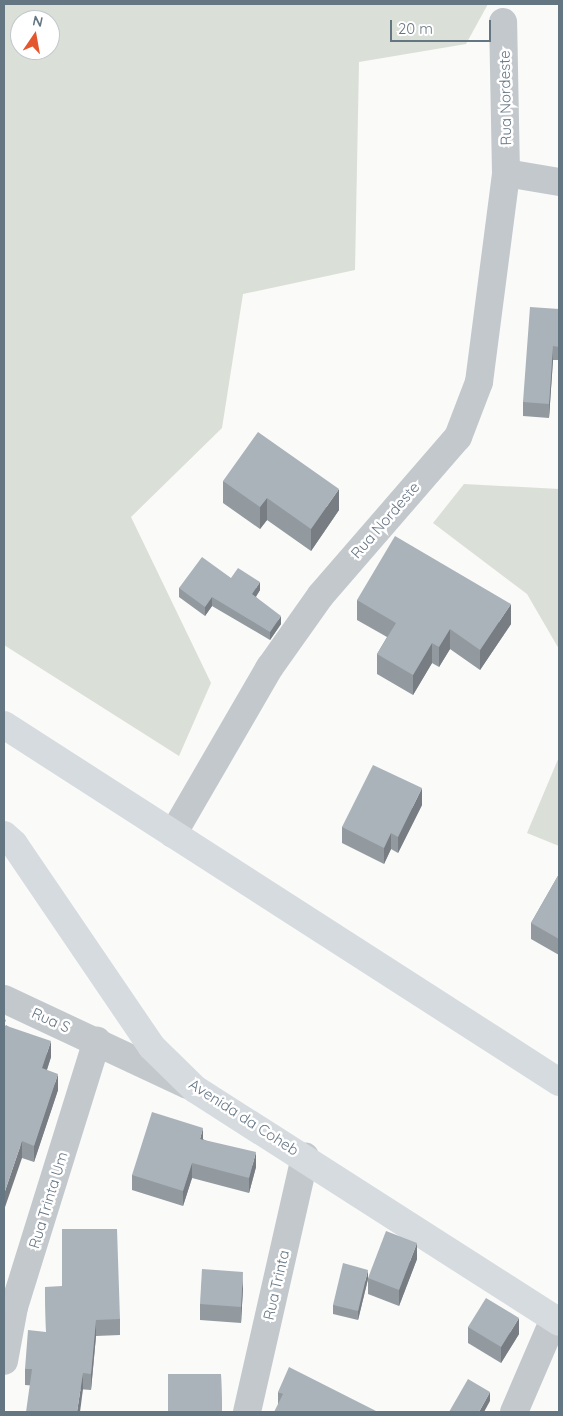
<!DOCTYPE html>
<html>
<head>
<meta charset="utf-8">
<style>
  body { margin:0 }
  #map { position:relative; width:563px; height:1416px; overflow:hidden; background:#fafaf8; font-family:Quicksand,sans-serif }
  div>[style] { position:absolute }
  .green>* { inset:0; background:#dadfd7 }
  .minor>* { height:28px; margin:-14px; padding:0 14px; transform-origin:14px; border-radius:14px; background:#c3c8cc }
  .major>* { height:28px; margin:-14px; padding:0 14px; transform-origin:14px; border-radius:14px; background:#d6dbdf }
  .wall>* { inset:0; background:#929a9f }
  .shaded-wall>* { inset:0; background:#777d82 }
  .building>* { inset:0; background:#aab3b9 }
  span { translate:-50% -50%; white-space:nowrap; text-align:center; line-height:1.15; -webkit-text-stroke:5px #fff; paint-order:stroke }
  .street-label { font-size:15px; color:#657683 }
  .frame { position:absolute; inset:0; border:5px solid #657683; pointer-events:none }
  .north { position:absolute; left:10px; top:10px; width:50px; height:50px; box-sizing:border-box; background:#fff; border:1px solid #c1c8cd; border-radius:50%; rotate:12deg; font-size:14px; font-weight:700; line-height:20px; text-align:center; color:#657683 }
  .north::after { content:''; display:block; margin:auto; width:18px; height:22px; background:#e4572e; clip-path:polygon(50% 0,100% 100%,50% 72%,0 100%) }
  .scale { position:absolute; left:390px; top:20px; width:101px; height:22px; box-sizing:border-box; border:2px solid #657683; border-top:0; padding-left:6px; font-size:15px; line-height:18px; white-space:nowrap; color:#657683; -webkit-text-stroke:4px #fff; paint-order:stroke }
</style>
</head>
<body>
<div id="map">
  <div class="green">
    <i style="clip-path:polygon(evenodd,4px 4px,488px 4px,466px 44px,359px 62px,355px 270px,243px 294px,222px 428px,131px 517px,211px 683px,179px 756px,4px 645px,4px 4px,20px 20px,50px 20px,50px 50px,20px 50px,20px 20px)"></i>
    <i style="clip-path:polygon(464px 484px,559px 489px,559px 649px,527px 594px,433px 523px)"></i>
    <i style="clip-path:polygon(559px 757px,559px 846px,527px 833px)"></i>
  </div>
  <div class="minor">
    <i style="left:506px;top:173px;width:54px;rotate:9.6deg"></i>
    <i style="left:173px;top:834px;width:193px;rotate:-59.9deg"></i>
    <i style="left:270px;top:667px;width:88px;rotate:-54.7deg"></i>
    <i style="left:321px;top:595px;width:209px;rotate:-49.1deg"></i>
    <i style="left:458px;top:437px;width:59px;rotate:-69.1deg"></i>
    <i style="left:479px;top:382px;width:211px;rotate:-82.6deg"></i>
    <i style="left:506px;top:173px;width:151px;rotate:-91.1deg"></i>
    <i style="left:4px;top:999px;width:203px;rotate:25.1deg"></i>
    <i style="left:4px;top:1361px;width:55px;rotate:-79.5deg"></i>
    <i style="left:14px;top:1307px;width:279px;rotate:-72.7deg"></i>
    <i style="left:247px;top:1412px;width:262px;rotate:-77.2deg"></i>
    <i style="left:514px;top:1412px;width:101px;rotate:-66.7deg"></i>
  </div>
  <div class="major">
    <i style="left:4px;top:725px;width:660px;rotate:32.75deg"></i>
    <i style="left:4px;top:835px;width:13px;rotate:42deg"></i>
    <i style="left:14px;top:844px;width:245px;rotate:55.8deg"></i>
    <i style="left:152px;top:1047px;width:60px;rotate:44.3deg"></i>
    <i style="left:195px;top:1089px;width:432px;rotate:32.6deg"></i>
  </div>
  <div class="wall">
    <i style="clip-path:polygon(559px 309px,559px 360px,553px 360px,549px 418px,523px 416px,523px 402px)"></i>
    <i style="clip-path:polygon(223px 481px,339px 510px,311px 551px,267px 520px,260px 529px,223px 503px)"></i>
    <i style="clip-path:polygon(231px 578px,260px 590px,256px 597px,281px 624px,270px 640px,212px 606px,205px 616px,179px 597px,179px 588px)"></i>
    <i style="clip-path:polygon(357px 600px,511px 624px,480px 670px,450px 649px,439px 667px,432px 663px,413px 695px,377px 674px,377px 654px,387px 637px,357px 620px)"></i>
    <i style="clip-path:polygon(422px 805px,398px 853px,391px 849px,384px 864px,342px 843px,342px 827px)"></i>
    <i style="clip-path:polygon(559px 874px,559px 955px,531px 939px,531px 923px)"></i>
    <i style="clip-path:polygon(6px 1025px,51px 1057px,47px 1070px,58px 1090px,34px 1162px,22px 1158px)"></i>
    <i style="clip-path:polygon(203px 1139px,256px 1167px,249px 1193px,192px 1178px,183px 1206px,132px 1190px,132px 1175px)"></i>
    <i style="clip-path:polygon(417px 1259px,399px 1306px,368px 1294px,368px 1278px)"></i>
    <i style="clip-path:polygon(368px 1279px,358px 1320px,333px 1314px,333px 1305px)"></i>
    <i style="clip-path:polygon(45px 1287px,120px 1319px,120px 1335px,96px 1336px,91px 1390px,25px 1385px,25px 1369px,46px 1332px)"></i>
    <i style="clip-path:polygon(243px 1288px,241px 1323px,200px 1320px,200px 1304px)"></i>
    <i style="clip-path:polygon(468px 1327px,519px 1334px,501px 1363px,468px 1343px)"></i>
    <i style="clip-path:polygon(221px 1374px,222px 1412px,168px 1412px)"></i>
    <i style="clip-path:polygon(278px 1392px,378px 1412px,278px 1405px)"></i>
  </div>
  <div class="shaded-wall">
    <i style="clip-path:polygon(553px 346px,553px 360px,549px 418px,549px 404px)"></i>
    <i style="clip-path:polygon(339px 489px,339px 510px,311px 551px,311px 529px)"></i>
    <i style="clip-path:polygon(267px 498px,267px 520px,260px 529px,260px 507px)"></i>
    <i style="clip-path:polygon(260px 582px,260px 590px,252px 602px,252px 594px)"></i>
    <i style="clip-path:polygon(212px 597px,212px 606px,205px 616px,205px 607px)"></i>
    <i style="clip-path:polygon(511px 604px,511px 624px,480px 670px,480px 650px)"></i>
    <i style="clip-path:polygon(281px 616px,281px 624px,270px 640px,270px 632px)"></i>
    <i style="clip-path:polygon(450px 629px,450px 649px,439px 667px,439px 647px)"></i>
    <i style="clip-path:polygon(432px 643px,432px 663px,413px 695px,413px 675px)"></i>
    <i style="clip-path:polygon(422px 788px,422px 805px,398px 853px,398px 837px)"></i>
    <i style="clip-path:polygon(391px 833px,391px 849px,384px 864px,384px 848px)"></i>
    <i style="clip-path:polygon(51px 1041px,51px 1057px,42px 1084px,42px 1068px)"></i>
    <i style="clip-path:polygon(58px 1074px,58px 1090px,34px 1162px,34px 1146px)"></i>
    <i style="clip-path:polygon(203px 1128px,203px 1143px,200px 1139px)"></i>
    <i style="clip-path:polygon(22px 1141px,22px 1158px,4px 1210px,4px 1194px)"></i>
    <i style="clip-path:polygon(256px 1152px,256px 1167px,249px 1193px,249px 1178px)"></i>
    <i style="clip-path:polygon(192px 1163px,192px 1178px,183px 1206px,183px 1191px)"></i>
    <i style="clip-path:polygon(417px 1243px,417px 1259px,399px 1306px,399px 1290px)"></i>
    <i style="clip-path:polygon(368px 1270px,368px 1279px,358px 1320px,358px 1311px)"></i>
    <i style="clip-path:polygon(243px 1272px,243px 1288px,241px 1323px,241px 1307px)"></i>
    <i style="clip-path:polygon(519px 1318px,519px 1334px,501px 1363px,501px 1347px)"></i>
    <i style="clip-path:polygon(96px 1320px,96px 1336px,91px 1390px,91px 1374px)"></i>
    <i style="clip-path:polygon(83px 1373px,83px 1389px,80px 1412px,77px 1412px)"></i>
    <i style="clip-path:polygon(490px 1392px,490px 1401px,484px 1412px,479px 1412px)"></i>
  </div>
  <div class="building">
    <i style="clip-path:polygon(530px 307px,559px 309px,559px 347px,553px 346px,549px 404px,523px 402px)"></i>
    <i style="clip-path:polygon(258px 432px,339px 489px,311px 529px,267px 498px,260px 507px,223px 481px)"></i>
    <i style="clip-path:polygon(395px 536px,511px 604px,480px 650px,450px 629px,439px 647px,432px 643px,413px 675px,377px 654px,396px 623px,357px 600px)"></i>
    <i style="clip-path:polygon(202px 557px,231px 578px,238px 568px,260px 582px,252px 594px,281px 616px,270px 632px,212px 597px,205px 607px,179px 588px)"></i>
    <i style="clip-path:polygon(373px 765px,422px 788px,398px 837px,391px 833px,384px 848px,342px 827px)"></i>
    <i style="clip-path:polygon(559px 874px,559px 939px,531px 923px)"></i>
    <i style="clip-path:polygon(4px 1019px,6px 1020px,4px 1025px,51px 1041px,42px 1068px,58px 1074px,34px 1146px,22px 1141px,4px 1194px)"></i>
    <i style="clip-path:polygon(152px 1112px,203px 1128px,200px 1139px,256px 1152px,249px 1178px,192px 1163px,183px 1191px,132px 1175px)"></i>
    <i style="clip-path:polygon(62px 1229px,117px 1229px,120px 1319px,96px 1320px,91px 1374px,83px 1373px,77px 1412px,26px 1412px,32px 1369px,25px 1369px,28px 1330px,46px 1332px,45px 1287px,62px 1286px)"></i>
    <i style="clip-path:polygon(386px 1231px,417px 1243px,399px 1290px,368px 1278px)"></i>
    <i style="clip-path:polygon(343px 1263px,368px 1270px,358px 1311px,333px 1305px)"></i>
    <i style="clip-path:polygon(202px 1269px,243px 1272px,241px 1307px,200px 1304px)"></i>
    <i style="clip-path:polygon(486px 1298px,519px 1318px,501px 1347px,468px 1327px)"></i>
    <i style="clip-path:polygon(289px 1367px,378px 1412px,274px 1412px,283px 1394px,278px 1392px)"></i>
    <i style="clip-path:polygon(168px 1374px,221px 1374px,222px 1411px,206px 1411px,206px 1412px,168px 1412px)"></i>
    <i style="clip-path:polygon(468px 1379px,490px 1392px,479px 1412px,449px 1412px)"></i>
  </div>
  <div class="street-label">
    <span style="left:505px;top:98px;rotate:-91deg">Rua Nordeste</span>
    <span style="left:385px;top:520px;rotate:-49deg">Rua Nordeste</span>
    <span style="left:51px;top:1020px;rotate:24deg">Rua S</span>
    <span style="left:244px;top:1117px;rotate:33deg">Avenida da Coheb</span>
    <span style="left:48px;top:1200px;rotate:-73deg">Rua Trinta Um</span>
    <span style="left:276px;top:1285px;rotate:-77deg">Rua Trinta</span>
  </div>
  <div class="frame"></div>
  <div class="north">N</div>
  <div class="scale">20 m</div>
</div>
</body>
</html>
